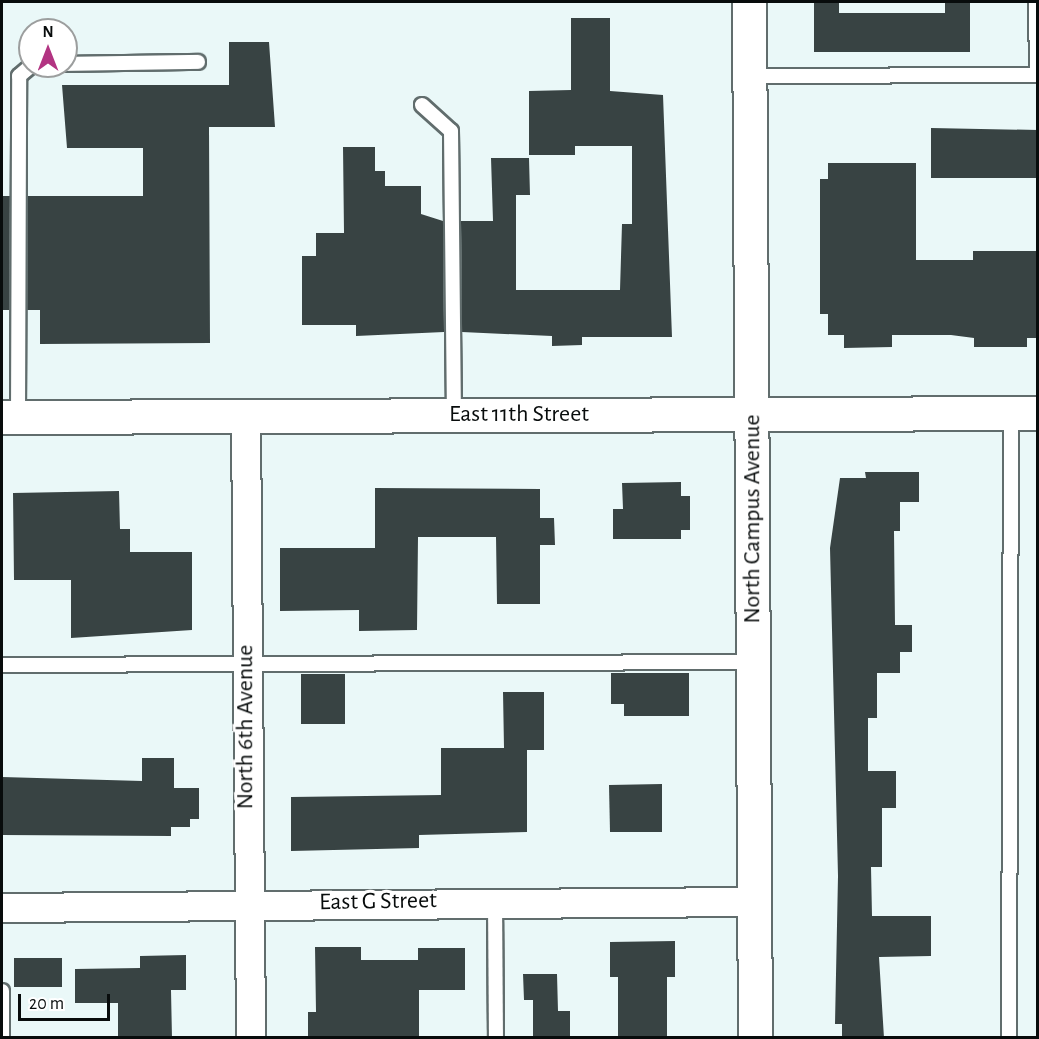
<!DOCTYPE html>
<html>
<head>
<meta charset="utf-8">
<style>
  body { margin:0 }
  #map { position:relative; width:1039px; height:1039px; overflow:hidden; background:#eaf8f8; font-family:"Alegreya Sans",sans-serif }
  div>[style] { position:absolute }
  .building>* { inset:0; background:#384343 }
  .roads { filter:drop-shadow(2px 0 #616d6d) drop-shadow(-2px 0 #616d6d) drop-shadow(0 2px #616d6d) drop-shadow(0 -2px #616d6d) }
  .service>* { height:14px; margin:-7px; padding:0 7px; transform-origin:7px; border-radius:7px; background:#fff }
  .minor>* { height:28px; margin:-14px; padding:0 14px; transform-origin:14px; border-radius:14px; background:#fff }
  .tertiary>* { height:33px; margin:-16.5px; padding:0 16.5px; transform-origin:16.5px; border-radius:16.5px; background:#fff }
  span { translate:-50% -50%; white-space:nowrap; text-align:center; line-height:1.15; -webkit-text-stroke:6px #fff; paint-order:stroke }
  .street-label { font-size:24px; color:#080c0c }
  .frame { position:absolute; inset:0; border:3px solid #080c0c; pointer-events:none }
  .north { position:absolute; left:18px; top:18px; width:60px; height:60px; box-sizing:border-box; background:#fff; border:2px solid #9c9e9e; border-radius:50%; rotate:0deg; font-size:16px; font-weight:700; line-height:24px; text-align:center; color:#080c0c }
  .north::after { content:''; display:block; margin:auto; width:21px; height:27px; background:#b23482; clip-path:polygon(50% 0,100% 100%,50% 72%,0 100%) }
  .scale { position:absolute; left:18px; top:994px; width:92px; height:27px; box-sizing:border-box; border:3px solid #080c0c; border-top:0; padding-left:8px; font-size:18px; line-height:21px; white-space:nowrap; color:#080c0c; -webkit-text-stroke:4px #fff; paint-order:stroke }
</style>
</head>
<body>
<div id="map">
  <div class="building">
    <i style="clip-path:polygon(814px 2px,839px 2px,839px 13px,945px 13px,945px 2px,970px 2px,970px 52px,814px 52px)"></i>
    <i style="clip-path:polygon(571px 18px,610px 18px,610px 91px,663px 95px,672px 337px,582px 337px,582px 345px,552px 346px,552px 336px,462px 332px,461px 221px,493px 221px,491px 158px,529px 158px,530px 195px,516px 195px,516px 290px,620px 290px,622px 224px,632px 224px,632px 146px,575px 146px,575px 155px,529px 155px,529px 91px,571px 90px)"></i>
    <i style="clip-path:polygon(229px 42px,269px 42px,275px 127px,209px 127px,210px 343px,40px 344px,40px 310px,27px 310px,28px 196px,143px 196px,143px 148px,67px 148px,62px 85px,229px 85px)"></i>
    <i style="clip-path:polygon(931px 128px,1038px 130px,1038px 178px,931px 178px)"></i>
    <i style="clip-path:polygon(343px 147px,375px 147px,375px 171px,385px 171px,385px 186px,421px 186px,421px 214px,443px 221px,444px 332px,356px 336px,356px 325px,302px 325px,302px 256px,316px 256px,316px 233px,344px 233px)"></i>
    <i style="clip-path:polygon(828px 163px,916px 163px,916px 260px,973px 260px,973px 251px,1038px 251px,1038px 338px,1027px 338px,1027px 347px,974px 347px,974px 338px,951px 335px,892px 335px,892px 347px,844px 348px,844px 335px,828px 335px,828px 314px,820px 314px,820px 179px,828px 179px)"></i>
    <i style="clip-path:polygon(2px 196px,10px 196px,9px 310px,2px 310px)"></i>
    <i style="clip-path:polygon(865px 472px,919px 472px,919px 502px,900px 502px,900px 531px,894px 531px,895px 625px,912px 625px,912px 652px,900px 652px,900px 673px,877px 673px,877px 718px,868px 718px,868px 771px,896px 771px,896px 808px,882px 808px,882px 867px,871px 867px,872px 916px,931px 916px,931px 956px,879px 957px,884px 1038px,842px 1038px,842px 1024px,835px 1024px,838px 876px,830px 548px,840px 478px,866px 478px)"></i>
    <i style="clip-path:polygon(681px 482px,681px 496px,690px 496px,690px 530px,681px 530px,681px 539px,613px 539px,613px 509px,623px 509px,622px 483px)"></i>
    <i style="clip-path:polygon(375px 488px,540px 489px,540px 518px,554px 518px,555px 545px,540px 545px,540px 604px,497px 604px,496px 537px,418px 537px,417px 630px,359px 631px,359px 610px,280px 611px,280px 548px,375px 548px)"></i>
    <i style="clip-path:polygon(119px 491px,120px 529px,130px 529px,130px 552px,192px 552px,192px 630px,71px 638px,71px 580px,14px 580px,13px 493px)"></i>
    <i style="clip-path:polygon(611px 673px,689px 673px,689px 716px,624px 716px,624px 704px,611px 704px)"></i>
    <i style="clip-path:polygon(301px 674px,345px 674px,345px 724px,301px 724px)"></i>
    <i style="clip-path:polygon(503px 692px,544px 692px,544px 750px,527px 750px,527px 832px,419px 835px,419px 848px,291px 851px,291px 797px,441px 795px,441px 748px,504px 748px)"></i>
    <i style="clip-path:polygon(142px 758px,174px 758px,174px 788px,199px 788px,199px 819px,190px 819px,190px 827px,171px 827px,171px 836px,2px 835px,2px 777px,142px 781px)"></i>
    <i style="clip-path:polygon(662px 784px,662px 832px,610px 832px,609px 785px)"></i>
    <i style="clip-path:polygon(675px 941px,675px 977px,667px 977px,667px 1038px,618px 1038px,618px 977px,610px 977px,610px 942px)"></i>
    <i style="clip-path:polygon(315px 947px,361px 947px,361px 960px,418px 960px,418px 948px,465px 948px,465px 990px,419px 990px,419px 1038px,308px 1038px,308px 1012px,316px 1012px)"></i>
    <i style="clip-path:polygon(186px 955px,186px 990px,171px 990px,172px 1038px,118px 1038px,118px 1003px,75px 1003px,75px 969px,140px 968px,140px 956px)"></i>
    <i style="clip-path:polygon(14px 958px,62px 958px,62px 987px,14px 987px)"></i>
    <i style="clip-path:polygon(523px 974px,557px 974px,558px 1011px,570px 1011px,570px 1038px,533px 1038px,533px 1000px,524px 1000px)"></i>
  </div>
  <div class="roads">
    <div class="service">
      <i style="left:66px;top:64px;width:132px;rotate:-0.9deg"></i>
      <i style="left:750px;top:76px;width:287px;rotate:-0.2deg"></i>
      <i style="left:1037px;top:75px;width:73px;rotate:-90.8deg"></i>
      <i style="left:422px;top:105px;width:39px;rotate:42deg"></i>
      <i style="left:451px;top:131px;width:284px;rotate:89.4deg"></i>
      <i style="left:18px;top:417px;width:341px;rotate:-89.8deg"></i>
      <i style="left:19px;top:76px;width:16px;rotate:-40deg"></i>
      <i style="left:2px;top:665px;width:750px;rotate:-0.23deg"></i>
      <i style="left:495px;top:900px;width:138px;rotate:89.6deg"></i>
      <i style="left:2px;top:991px;width:47px;rotate:90deg"></i>
      <i style="left:1009px;top:1038px;width:625px;rotate:-89.82deg"></i>
    </div>
    <div class="minor">
      <i style="left:246px;top:416px;width:622px;rotate:89.54deg"></i>
      <i style="left:2px;top:908px;width:752px;rotate:-0.46deg"></i>
    </div>
    <div class="tertiary">
      <i style="left:749px;top:2px;width:1036px;rotate:89.67deg"></i>
      <i style="left:2px;top:417px;width:1036px;rotate:-0.22deg"></i>
    </div>
  </div>
  <div class="street-label">
    <span style="left:519px;top:415px">East 11th Street</span>
    <span style="left:753px;top:519px;rotate:-90deg">North Campus Avenue</span>
    <span style="left:246px;top:727px;rotate:-90deg">North 6th Avenue</span>
    <span style="left:378px;top:902px;rotate:-1deg">East G Street</span>
  </div>
  <div class="frame"></div>
  <div class="north">N</div>
  <div class="scale">20 m</div>
</div>
</body>
</html>
